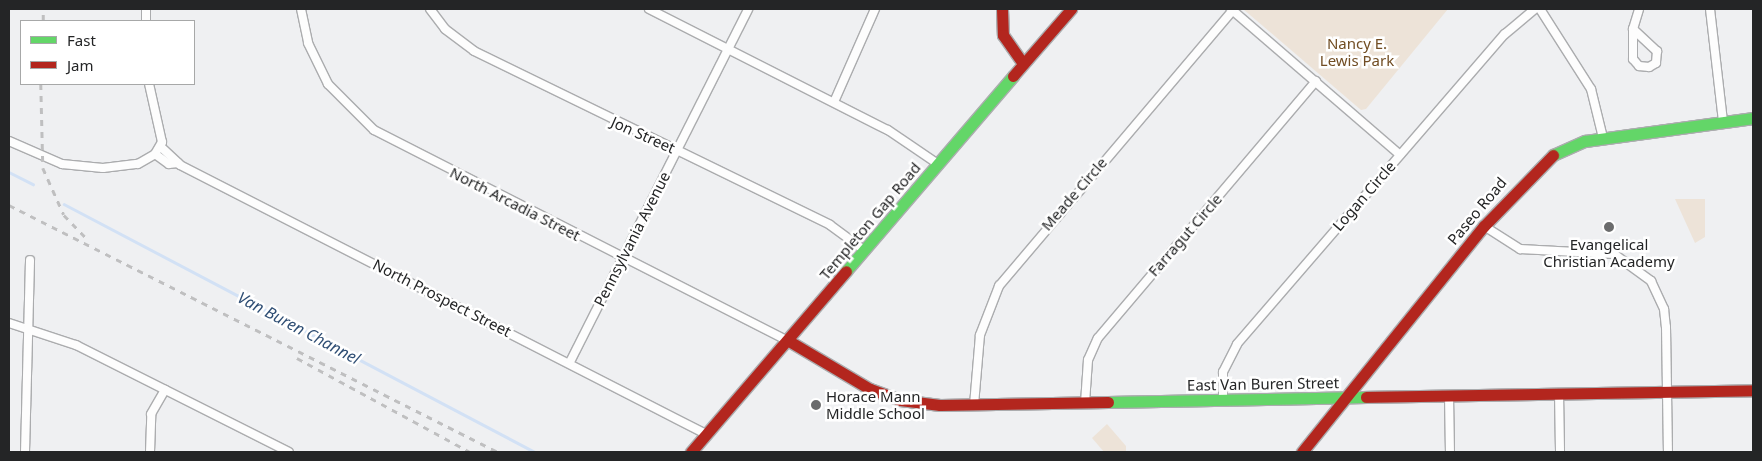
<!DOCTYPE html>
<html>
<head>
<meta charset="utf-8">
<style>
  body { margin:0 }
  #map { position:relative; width:1762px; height:461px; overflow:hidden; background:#eff0f2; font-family:"Noto Sans",sans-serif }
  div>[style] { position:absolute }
  .green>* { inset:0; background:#ede3d8 }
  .stream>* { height:2.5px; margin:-1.25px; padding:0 1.25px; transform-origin:1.25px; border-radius:1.25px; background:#d2e1f5 }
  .roads { filter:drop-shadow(1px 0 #abacae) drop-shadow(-1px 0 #abacae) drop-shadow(0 1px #abacae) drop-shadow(0 -1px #abacae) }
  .street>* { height:8px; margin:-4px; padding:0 4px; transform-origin:4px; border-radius:4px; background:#fdfdfd }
  .fast>* { height:11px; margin:-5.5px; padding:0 5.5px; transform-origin:5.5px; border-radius:5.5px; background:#63d668 }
  .jam>* { height:11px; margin:-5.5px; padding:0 5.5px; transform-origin:5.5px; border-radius:5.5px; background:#b3261e }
  .rail>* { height:2.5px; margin-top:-1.25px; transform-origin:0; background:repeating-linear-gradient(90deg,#bfbfc0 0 6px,transparent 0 12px) }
  .dots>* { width:14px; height:14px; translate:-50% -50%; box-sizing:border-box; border:2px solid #fff; border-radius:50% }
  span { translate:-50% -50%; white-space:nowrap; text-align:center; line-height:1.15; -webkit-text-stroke:5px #fff; paint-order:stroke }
  .park-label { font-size:15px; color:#714d23 }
  .street-label { font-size:15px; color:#242526 }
  .poi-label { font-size:15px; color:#242526 }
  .left { translate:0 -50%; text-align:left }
  .water-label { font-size:16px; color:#2f4e74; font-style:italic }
  .frame { position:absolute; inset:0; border:10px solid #242526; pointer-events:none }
  .legend { position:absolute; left:20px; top:20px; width:175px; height:65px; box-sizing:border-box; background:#fff; border:1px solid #a7a8a8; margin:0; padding:6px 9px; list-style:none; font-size:15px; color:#242526 }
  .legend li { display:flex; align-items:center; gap:10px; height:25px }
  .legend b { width:25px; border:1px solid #a7a8a8 }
</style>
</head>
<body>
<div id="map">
  <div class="green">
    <i style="clip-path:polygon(1243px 9px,1448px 9px,1366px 109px,1361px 110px)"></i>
    <i style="clip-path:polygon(1675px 199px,1705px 199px,1705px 237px,1695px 243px)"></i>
    <i style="clip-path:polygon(1107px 424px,1126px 446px,1126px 452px,1104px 452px,1092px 438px)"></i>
  </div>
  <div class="stream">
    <i style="left:9px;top:172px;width:27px;rotate:27deg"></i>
    <i style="left:64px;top:204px;width:532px;rotate:27.77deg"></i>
  </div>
  <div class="roads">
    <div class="street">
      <i style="left:301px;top:9px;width:35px;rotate:78deg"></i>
      <i style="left:308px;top:43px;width:46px;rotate:64deg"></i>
      <i style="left:328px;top:84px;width:65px;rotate:45deg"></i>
      <i style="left:374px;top:130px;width:466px;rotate:27deg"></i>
      <i style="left:430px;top:9px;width:25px;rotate:53deg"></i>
      <i style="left:445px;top:29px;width:36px;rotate:37deg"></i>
      <i style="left:474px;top:51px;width:396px;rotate:26deg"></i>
      <i style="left:830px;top:225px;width:42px;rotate:36.3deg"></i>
      <i style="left:649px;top:9px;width:268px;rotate:26.9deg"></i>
      <i style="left:888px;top:130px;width:60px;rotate:34.2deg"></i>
      <i style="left:1231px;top:9px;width:223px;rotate:40.8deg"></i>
      <i style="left:1540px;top:9px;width:95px;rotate:57.5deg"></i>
      <i style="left:1591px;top:89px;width:50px;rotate:76.2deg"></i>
      <i style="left:1710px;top:9px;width:114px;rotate:83.4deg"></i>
      <i style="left:146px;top:21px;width:12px;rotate:-90deg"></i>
      <i style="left:1633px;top:29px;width:33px;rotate:43deg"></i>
      <i style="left:1657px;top:51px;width:12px;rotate:95deg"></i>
      <i style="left:1656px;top:63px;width:8px;rotate:150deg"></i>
      <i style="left:1649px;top:67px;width:10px;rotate:-174deg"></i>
      <i style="left:1639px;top:66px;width:9px;rotate:-131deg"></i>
      <i style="left:1633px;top:59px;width:30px;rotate:-90deg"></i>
      <i style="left:1633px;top:29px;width:21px;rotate:-73deg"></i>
      <i style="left:834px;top:102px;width:102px;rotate:-66.2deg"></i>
      <i style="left:9px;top:141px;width:58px;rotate:23.5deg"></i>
      <i style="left:62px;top:164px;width:41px;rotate:5.6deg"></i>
      <i style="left:103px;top:168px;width:35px;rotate:-7deg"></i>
      <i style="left:138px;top:164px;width:20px;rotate:-30deg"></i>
      <i style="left:155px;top:154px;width:14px;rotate:-60deg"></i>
      <i style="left:162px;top:142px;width:59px;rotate:-102.6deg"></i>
      <i style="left:161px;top:147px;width:26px;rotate:43deg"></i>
      <i style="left:180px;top:165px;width:591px;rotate:27.09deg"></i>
      <i style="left:155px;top:154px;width:17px;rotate:36deg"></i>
      <i style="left:169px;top:164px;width:9px;rotate:-6deg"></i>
      <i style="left:1484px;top:226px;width:43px;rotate:32.6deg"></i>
      <i style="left:1520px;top:249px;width:94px;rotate:3deg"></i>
      <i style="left:1614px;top:254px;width:46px;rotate:36.1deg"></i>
      <i style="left:1651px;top:281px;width:31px;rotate:65deg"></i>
      <i style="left:1664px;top:309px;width:18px;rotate:84deg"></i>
      <i style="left:1666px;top:327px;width:125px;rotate:89.1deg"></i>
      <i style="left:9px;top:323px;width:71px;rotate:18.2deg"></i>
      <i style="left:76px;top:345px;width:238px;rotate:26.7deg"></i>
      <i style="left:570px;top:362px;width:395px;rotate:-63.2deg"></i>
      <i style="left:1559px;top:393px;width:59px;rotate:89deg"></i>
      <i style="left:1449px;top:396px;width:56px;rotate:89deg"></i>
      <i style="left:1223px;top:399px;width:27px;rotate:-90deg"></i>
      <i style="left:1223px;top:372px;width:31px;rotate:-63deg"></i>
      <i style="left:1237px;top:344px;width:410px;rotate:-49.2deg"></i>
      <i style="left:1505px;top:34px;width:39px;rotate:-40deg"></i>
      <i style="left:1085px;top:403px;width:43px;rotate:-86deg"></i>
      <i style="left:1088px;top:360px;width:24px;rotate:-66deg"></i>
      <i style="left:1098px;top:338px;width:337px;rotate:-49.7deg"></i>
      <i style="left:974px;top:405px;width:70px;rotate:-85.1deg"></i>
      <i style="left:980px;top:335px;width:53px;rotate:-68.8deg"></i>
      <i style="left:999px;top:286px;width:362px;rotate:-49.7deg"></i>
      <i style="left:25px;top:452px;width:192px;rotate:-88.5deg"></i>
      <i style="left:150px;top:452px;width:38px;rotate:-88deg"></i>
      <i style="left:151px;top:414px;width:28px;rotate:-60deg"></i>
    </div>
    <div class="fast">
      <i style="left:1553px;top:155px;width:35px;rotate:-24deg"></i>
      <i style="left:1585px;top:141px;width:170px;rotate:-7.8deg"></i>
      <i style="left:846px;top:271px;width:257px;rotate:-49.4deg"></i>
      <i style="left:1108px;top:402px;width:258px;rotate:-1.1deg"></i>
    </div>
    <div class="jam">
      <i style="left:1002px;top:9px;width:26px;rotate:88deg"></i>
      <i style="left:1003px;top:35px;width:35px;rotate:55deg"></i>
      <i style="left:1013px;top:76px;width:89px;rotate:-49.1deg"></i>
      <i style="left:789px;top:341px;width:94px;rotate:30.7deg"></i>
      <i style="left:870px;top:389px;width:32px;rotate:20deg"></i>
      <i style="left:900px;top:400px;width:40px;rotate:7.1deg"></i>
      <i style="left:940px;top:405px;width:168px;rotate:-1deg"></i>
      <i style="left:1366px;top:397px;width:387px;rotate:-1deg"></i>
      <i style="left:691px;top:452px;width:238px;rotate:-49.4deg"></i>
      <i style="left:1302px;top:452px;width:290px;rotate:-51.2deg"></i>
      <i style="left:1484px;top:226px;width:99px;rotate:-45.8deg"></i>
    </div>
  </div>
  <div class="rail">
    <i style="left:43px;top:21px;width:12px;rotate:-90deg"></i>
    <i style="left:41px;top:84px;width:84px;rotate:88.6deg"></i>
    <i style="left:43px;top:168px;width:51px;rotate:65.9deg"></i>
    <i style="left:64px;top:215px;width:36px;rotate:46deg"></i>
    <i style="left:9px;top:205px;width:548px;rotate:26.8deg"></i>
    <i style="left:297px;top:358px;width:197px;rotate:28.5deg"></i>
  </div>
  <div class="dots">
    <i style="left:1609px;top:227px;background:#6b6c6d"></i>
    <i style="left:816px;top:405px;background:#6b6c6d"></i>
  </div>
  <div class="park-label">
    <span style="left:1357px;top:52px">Nancy E.<br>Lewis Park</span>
  </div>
  <div class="street-label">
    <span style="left:643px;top:135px;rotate:24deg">Jon Street</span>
    <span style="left:1074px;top:194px;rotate:-49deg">Meade Circle</span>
    <span style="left:1364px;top:196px;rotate:-49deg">Logan Circle</span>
    <span style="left:515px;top:204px;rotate:27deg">North Arcadia Street</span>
    <span style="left:1477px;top:211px;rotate:-50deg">Paseo Road</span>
    <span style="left:870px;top:221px;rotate:-50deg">Templeton Gap Road</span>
    <span style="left:1185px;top:235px;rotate:-49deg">Farragut Circle</span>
    <span style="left:632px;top:239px;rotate:-63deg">Pennsylvania Avenue</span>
    <span style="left:442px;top:298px;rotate:27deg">North Prospect Street</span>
    <span style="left:1263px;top:384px;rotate:-1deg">East Van Buren Street</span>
  </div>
  <div class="poi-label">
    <span style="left:1609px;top:253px">Evangelical<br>Christian Academy</span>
    <span class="left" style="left:826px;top:405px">Horace Mann<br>Middle School</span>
  </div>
  <div class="water-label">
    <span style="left:299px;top:328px;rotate:28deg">Van Buren Channel</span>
  </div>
  <div class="frame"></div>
  <ul class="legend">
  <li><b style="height:6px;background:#63d668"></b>Fast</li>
  <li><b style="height:6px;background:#b3261e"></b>Jam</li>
  </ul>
</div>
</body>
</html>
